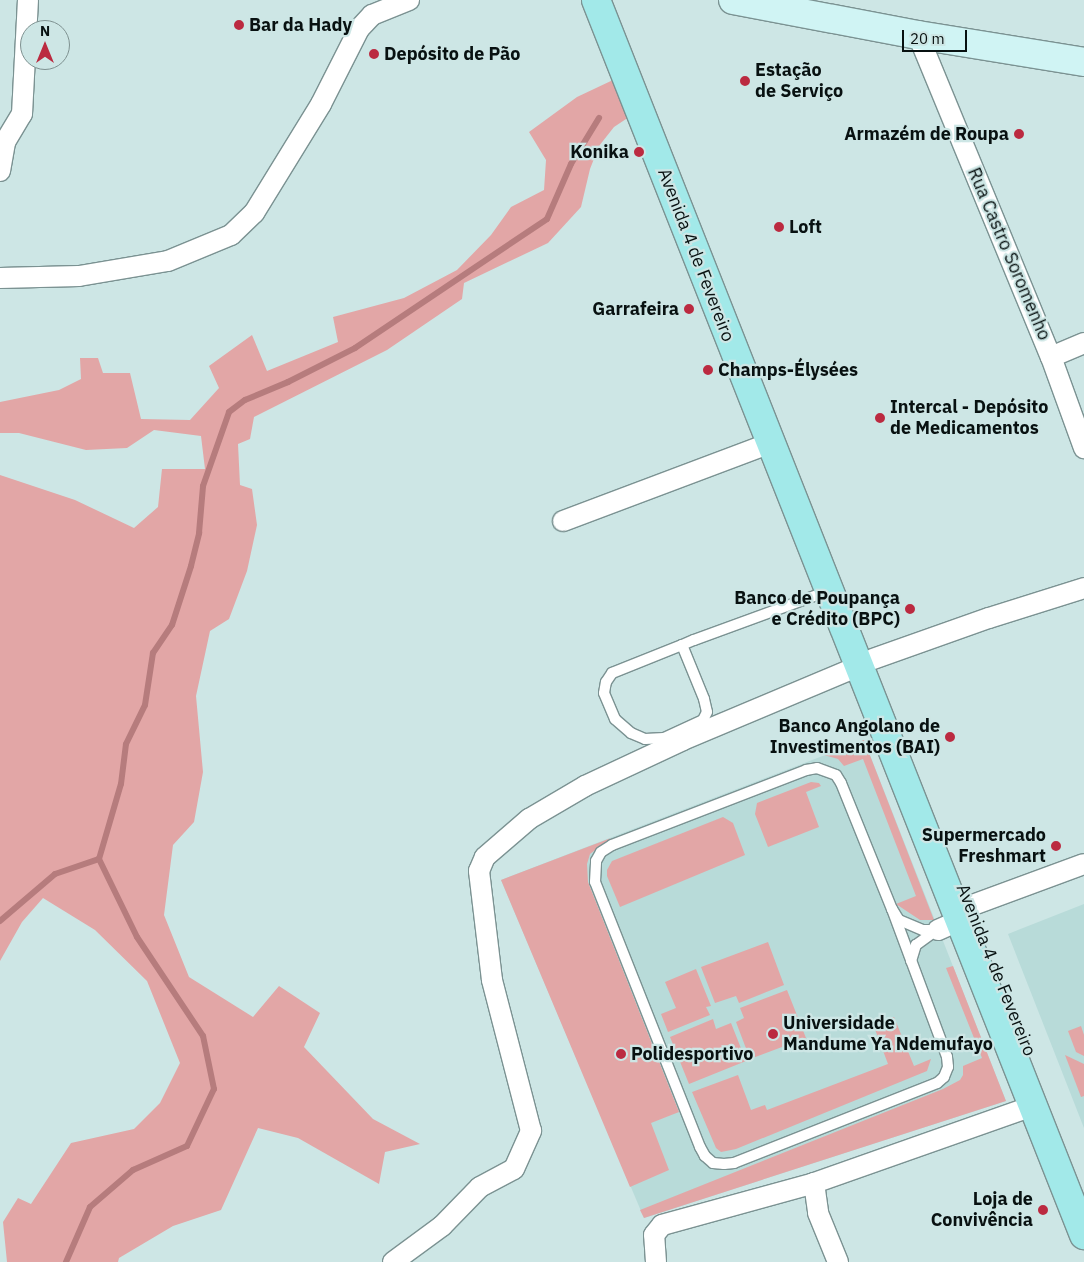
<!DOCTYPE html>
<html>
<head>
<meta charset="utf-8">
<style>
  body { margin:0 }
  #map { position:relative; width:1084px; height:1262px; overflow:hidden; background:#cde6e5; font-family:"IBM Plex Sans",sans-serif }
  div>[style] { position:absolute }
  .built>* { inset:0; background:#b8dbd9 }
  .green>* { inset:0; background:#e2a6a6 }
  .stream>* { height:6px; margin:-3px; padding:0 3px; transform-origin:3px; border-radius:3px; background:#b67c7d }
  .roads { filter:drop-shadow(1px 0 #7b9292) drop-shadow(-1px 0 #7b9292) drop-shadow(0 1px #7b9292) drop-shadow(0 -1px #7b9292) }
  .service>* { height:10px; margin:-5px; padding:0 5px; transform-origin:5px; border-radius:5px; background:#fff }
  .minor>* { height:20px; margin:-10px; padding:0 10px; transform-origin:10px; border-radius:10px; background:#fff }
  .secondary>* { height:28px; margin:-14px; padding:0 14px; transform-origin:14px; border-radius:14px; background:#d0f4f4 }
  .primary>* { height:28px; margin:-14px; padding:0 14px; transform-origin:14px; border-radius:14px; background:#a2e9e9 }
  .dots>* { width:14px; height:14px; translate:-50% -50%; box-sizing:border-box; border:2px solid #cde6e5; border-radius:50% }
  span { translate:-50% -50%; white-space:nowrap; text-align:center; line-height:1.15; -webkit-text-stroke:4.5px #cde6e5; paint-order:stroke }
  .poi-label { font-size:18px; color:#081111; font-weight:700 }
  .left { translate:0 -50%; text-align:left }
  .right { translate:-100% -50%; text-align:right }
  .street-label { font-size:18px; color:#081111 }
  .north { position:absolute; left:20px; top:20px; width:50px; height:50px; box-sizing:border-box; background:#cde6e5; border:1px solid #7e9190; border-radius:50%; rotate:0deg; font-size:14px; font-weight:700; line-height:20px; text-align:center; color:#081111 }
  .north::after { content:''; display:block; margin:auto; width:18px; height:22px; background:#bb2a40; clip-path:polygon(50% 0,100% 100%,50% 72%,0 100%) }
  .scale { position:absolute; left:902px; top:30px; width:65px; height:22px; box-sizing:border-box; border:2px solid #081111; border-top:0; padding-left:6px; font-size:15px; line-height:18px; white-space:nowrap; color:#081111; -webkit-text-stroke:4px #cde6e5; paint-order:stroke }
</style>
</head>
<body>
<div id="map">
  <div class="built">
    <i style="clip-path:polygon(864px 740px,1006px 1101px,644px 1218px,501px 880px)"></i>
    <i style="clip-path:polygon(1084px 904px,1084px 1128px,1008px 934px)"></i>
  </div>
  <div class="green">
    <i style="clip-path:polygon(613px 80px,629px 117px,614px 127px,599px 146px,590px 169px,581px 207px,548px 243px,464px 283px,462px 299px,387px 350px,254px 417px,250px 439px,238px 444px,240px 485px,252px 489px,257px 525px,247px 571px,229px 619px,210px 631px,196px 696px,203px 772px,194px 822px,173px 845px,164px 915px,189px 977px,253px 1017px,279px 986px,320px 1013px,304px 1047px,373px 1119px,420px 1144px,385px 1152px,379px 1184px,298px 1138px,258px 1128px,221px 1210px,173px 1226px,119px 1258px,118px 1262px,7px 1262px,3px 1222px,18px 1198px,31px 1204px,71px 1143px,134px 1129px,160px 1103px,180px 1063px,147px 981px,95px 930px,43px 898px,22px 922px,0 961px,0 475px,75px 500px,134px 528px,158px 507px,162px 469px,205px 469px,201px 436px,154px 430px,127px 448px,86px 450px,19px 433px,0 433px,0 402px,59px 390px,81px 379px,80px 358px,98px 358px,103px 373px,130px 373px,141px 419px,190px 420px,219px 388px,209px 366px,252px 335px,267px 371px,338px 342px,333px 317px,404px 298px,457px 270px,491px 235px,511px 207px,544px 190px,546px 160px,529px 132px,577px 97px)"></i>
    <i style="clip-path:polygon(864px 740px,934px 920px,920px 920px,896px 904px,916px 896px,863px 759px,844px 766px,838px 759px,824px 755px)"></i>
    <i style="clip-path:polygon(811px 782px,819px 783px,821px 786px,806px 792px,819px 827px,768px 847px,755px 814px,757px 803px)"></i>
    <i style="clip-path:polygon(723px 817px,733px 823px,745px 855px,620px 907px,607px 876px,607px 870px,612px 861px)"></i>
    <i style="clip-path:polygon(611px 838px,590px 854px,587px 864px,588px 882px,679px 1112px,651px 1123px,669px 1170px,630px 1187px,501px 880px)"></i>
    <i style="clip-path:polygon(768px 942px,784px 985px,739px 1003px,736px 996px,715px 1003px,701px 967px)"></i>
    <i style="clip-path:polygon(953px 966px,1006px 1101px,644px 1218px,640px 1210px,943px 1089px,960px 1080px,963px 1075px,963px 1066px,982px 1058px,946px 968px)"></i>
    <i style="clip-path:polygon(696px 969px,711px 1006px,706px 1007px,710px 1015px,668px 1032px,661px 1014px,676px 1008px,665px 982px)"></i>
    <i style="clip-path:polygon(787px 990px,806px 1038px,750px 1059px,736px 1022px,744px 1018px,740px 1008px)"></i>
    <i style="clip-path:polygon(894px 1017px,914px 1066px,931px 1059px,927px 1071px,736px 1149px,721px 1152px,716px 1148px,692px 1092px,738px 1075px,751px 1110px,765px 1105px,767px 1110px,888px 1064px,873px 1024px)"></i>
    <i style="clip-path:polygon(713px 1019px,716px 1029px,731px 1023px,746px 1061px,689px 1084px,670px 1037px)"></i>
    <i style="clip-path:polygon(1081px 1026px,1084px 1035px,1084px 1056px,1076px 1052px,1068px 1031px)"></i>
    <i style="clip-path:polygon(1065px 1055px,1084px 1064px,1084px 1096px,1081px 1097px)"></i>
  </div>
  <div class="stream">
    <i style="left:0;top:921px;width:72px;rotate:-40.5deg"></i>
    <i style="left:55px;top:874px;width:46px;rotate:-18.8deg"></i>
    <i style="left:66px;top:1262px;width:60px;rotate:-66.4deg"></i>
    <i style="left:90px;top:1207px;width:57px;rotate:-40.7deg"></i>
    <i style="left:133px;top:1170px;width:59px;rotate:-24deg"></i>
    <i style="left:187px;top:1146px;width:63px;rotate:-64.7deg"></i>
    <i style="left:214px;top:1089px;width:54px;rotate:-101.7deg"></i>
    <i style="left:203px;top:1036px;width:119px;rotate:-123.7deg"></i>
    <i style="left:137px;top:937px;width:87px;rotate:-116deg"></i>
    <i style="left:99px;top:859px;width:78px;rotate:-73.7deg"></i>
    <i style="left:121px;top:784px;width:40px;rotate:-82.9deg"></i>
    <i style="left:126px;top:744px;width:43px;rotate:-64deg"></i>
    <i style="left:145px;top:705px;width:53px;rotate:-81.3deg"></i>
    <i style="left:153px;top:653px;width:34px;rotate:-56deg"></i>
    <i style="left:172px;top:625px;width:62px;rotate:-72.1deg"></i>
    <i style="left:191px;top:566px;width:34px;rotate:-76deg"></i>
    <i style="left:199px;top:533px;width:47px;rotate:-85.1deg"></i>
    <i style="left:203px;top:486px;width:78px;rotate:-70.6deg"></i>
    <i style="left:229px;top:412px;width:20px;rotate:-37deg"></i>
    <i style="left:245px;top:400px;width:47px;rotate:-22.7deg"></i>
    <i style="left:288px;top:382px;width:75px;rotate:-26.9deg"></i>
    <i style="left:355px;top:348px;width:231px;rotate:-33.9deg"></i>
    <i style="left:547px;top:219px;width:60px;rotate:-66.4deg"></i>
    <i style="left:571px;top:164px;width:54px;rotate:-58.7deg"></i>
  </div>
  <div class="roads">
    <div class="service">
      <i style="left:682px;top:645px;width:58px;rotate:67.8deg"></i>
      <i style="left:704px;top:699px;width:13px;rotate:77deg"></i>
      <i style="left:707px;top:712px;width:9px;rotate:117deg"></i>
      <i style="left:703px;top:720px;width:43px;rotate:155.2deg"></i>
      <i style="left:664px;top:738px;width:19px;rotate:177deg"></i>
      <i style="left:645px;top:739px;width:15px;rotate:-157deg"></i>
      <i style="left:631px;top:733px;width:21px;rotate:-139deg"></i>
      <i style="left:615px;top:719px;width:28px;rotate:-113deg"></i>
      <i style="left:604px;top:693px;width:11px;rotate:-80deg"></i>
      <i style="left:606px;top:682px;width:11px;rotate:-56deg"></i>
      <i style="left:612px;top:673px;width:75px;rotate:-21.8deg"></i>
      <i style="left:682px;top:645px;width:13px;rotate:-23deg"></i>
      <i style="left:694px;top:640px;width:143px;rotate:-20.1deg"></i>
      <i style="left:892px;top:909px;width:158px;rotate:69.6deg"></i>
      <i style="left:947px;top:1057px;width:10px;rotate:84deg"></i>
      <i style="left:948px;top:1067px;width:11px;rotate:112deg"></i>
      <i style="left:944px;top:1077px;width:9px;rotate:139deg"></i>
      <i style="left:937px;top:1083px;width:218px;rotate:158.5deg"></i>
      <i style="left:734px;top:1163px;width:10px;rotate:174deg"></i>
      <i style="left:724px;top:1164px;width:11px;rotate:-175deg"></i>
      <i style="left:713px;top:1163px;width:11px;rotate:-139deg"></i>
      <i style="left:705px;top:1156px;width:10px;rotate:-119deg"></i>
      <i style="left:700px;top:1147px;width:285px;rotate:-111.6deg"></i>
      <i style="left:595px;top:882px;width:21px;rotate:-87deg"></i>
      <i style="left:596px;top:861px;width:10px;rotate:-61deg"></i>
      <i style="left:601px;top:852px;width:13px;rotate:-32deg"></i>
      <i style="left:612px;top:845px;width:208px;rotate:-21.1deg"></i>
      <i style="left:806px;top:770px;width:11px;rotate:-10deg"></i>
      <i style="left:817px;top:768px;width:20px;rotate:20deg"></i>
      <i style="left:836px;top:775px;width:9px;rotate:58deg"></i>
      <i style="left:841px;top:783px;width:136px;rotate:68deg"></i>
      <i style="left:892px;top:909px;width:13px;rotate:58deg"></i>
      <i style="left:899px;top:920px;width:26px;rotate:23deg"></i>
      <i style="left:923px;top:930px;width:15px"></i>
      <i style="left:911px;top:961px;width:17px;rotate:-73deg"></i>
      <i style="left:916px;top:945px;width:26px;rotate:-36deg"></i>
    </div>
    <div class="minor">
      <i style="left:918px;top:35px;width:348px;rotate:67.6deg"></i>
      <i style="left:1051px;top:357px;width:97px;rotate:70.1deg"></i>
      <i style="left:0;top:171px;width:29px;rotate:-80deg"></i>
      <i style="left:5px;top:142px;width:33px;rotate:-59deg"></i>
      <i style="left:22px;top:114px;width:114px;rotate:-87deg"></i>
      <i style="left:0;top:278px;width:79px;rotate:-1.5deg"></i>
      <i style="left:79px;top:276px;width:90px;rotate:-9.6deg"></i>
      <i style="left:168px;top:261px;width:68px;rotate:-22.4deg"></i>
      <i style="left:231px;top:235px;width:32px;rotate:-44deg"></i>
      <i style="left:254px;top:213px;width:128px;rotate:-58.4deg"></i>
      <i style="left:321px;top:104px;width:84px;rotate:-63.1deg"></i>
      <i style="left:359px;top:29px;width:19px;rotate:-47deg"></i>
      <i style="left:372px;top:15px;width:40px;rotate:-22deg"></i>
      <i style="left:1051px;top:357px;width:36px;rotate:-23deg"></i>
      <i style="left:563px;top:521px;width:222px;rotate:-20.6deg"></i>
      <i style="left:873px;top:659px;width:123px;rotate:-19.5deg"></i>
      <i style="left:989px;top:618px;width:100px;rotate:-17.5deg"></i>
      <i style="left:970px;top:906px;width:121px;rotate:-20.2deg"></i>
      <i style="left:938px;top:930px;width:22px;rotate:-24deg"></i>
      <i style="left:814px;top:1183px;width:30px;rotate:82deg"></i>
      <i style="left:818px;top:1213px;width:53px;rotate:67.8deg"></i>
      <i style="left:393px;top:1262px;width:61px;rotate:-36.3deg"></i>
      <i style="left:442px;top:1226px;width:54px;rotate:-45.7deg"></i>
      <i style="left:480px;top:1187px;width:38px;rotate:-28deg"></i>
      <i style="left:514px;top:1169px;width:42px;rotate:-65.9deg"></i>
      <i style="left:531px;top:1131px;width:156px;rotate:-104.5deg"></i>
      <i style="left:492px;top:980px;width:110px;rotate:-96.8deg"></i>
      <i style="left:479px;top:871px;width:15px;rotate:-67deg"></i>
      <i style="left:485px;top:857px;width:58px;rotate:-40.8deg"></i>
      <i style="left:529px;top:819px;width:65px;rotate:-30.5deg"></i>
      <i style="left:585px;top:786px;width:108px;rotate:-25.1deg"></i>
      <i style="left:683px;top:740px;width:191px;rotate:-22.8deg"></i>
      <i style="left:656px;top:1262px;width:27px;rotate:-94deg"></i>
      <i style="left:654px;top:1235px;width:13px;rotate:-51deg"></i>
      <i style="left:662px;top:1225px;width:158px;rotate:-15.4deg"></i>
      <i style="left:814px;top:1183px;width:232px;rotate:-19.4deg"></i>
    </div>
    <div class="secondary">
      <i style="left:733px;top:0;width:188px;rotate:10.7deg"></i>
      <i style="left:918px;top:35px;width:168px;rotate:9.2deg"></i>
    </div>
    <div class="primary">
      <i style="left:596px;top:0;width:1328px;rotate:68.44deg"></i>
    </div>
  </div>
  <div class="dots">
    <i style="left:239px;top:25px;background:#bb2a40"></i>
    <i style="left:374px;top:54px;background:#bb2a40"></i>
    <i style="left:745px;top:81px;background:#bb2a40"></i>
    <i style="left:1019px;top:134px;background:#bb2a40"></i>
    <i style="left:639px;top:152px;background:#bb2a40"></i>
    <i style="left:779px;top:227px;background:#bb2a40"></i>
    <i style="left:689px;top:309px;background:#bb2a40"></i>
    <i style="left:708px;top:370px;background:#bb2a40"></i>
    <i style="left:880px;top:418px;background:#bb2a40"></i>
    <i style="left:910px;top:609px;background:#bb2a40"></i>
    <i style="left:950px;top:737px;background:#bb2a40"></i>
    <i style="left:1056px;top:846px;background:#bb2a40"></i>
    <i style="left:773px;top:1034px;background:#bb2a40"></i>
    <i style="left:621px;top:1054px;background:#bb2a40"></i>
    <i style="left:1043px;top:1210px;background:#bb2a40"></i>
  </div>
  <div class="poi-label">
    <span class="left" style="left:249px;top:25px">Bar da Hady</span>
    <span class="left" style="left:384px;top:54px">Depósito de Pão</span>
    <span class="left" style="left:755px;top:81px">Estação<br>de Serviço</span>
    <span class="right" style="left:1009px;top:134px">Armazém de Roupa</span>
    <span class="right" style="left:629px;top:152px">Konika</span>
    <span class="left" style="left:789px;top:227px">Loft</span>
    <span class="right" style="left:679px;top:309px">Garrafeira</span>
    <span class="left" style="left:718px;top:370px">Champs-Élysées</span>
    <span class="left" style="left:890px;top:418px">Intercal - Depósito<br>de Medicamentos</span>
    <span class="right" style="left:900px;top:609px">Banco de Poupança<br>e Crédito (BPC)</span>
    <span class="right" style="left:940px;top:737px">Banco Angolano de<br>Investimentos (BAI)</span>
    <span class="right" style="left:1046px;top:846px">Supermercado<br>Freshmart</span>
    <span class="left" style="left:783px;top:1034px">Universidade<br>Mandume Ya Ndemufayo</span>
    <span class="left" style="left:631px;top:1054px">Polidesportivo</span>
    <span class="right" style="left:1033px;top:1210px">Loja de<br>Convivência</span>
  </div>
  <div class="street-label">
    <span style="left:1009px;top:254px;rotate:67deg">Rua Castro Soromenho</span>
    <span style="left:696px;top:255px;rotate:69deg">Avenida 4 de Fevereiro</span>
    <span style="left:996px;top:970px;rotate:68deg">Avenida 4 de Fevereiro</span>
  </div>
  <div class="north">N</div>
  <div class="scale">20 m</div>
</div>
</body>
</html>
